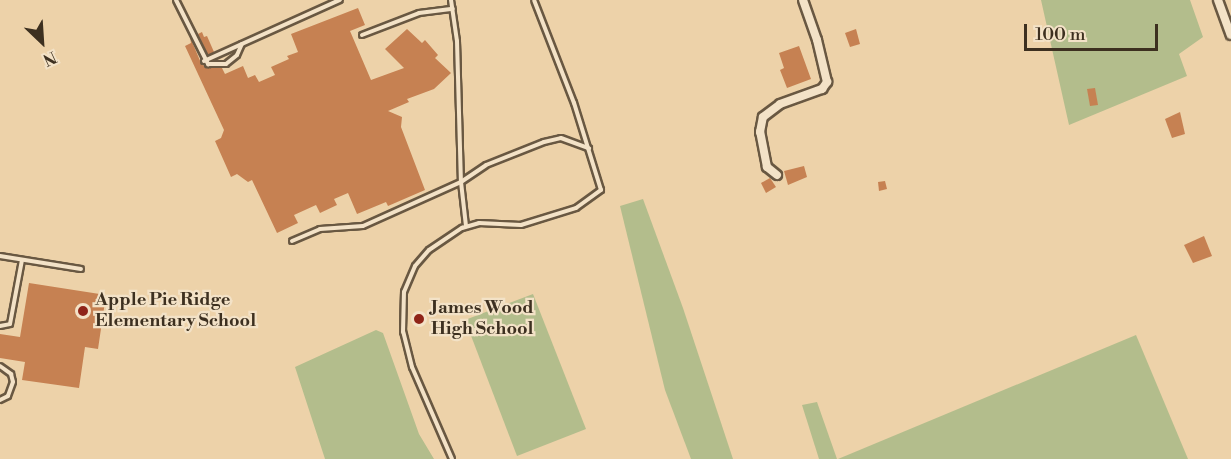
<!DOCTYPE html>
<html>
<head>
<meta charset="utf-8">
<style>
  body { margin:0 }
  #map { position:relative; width:1231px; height:459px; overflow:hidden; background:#edd2a9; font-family:"Libre Bodoni",serif }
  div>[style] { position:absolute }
  .green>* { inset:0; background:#b3bd8c }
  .building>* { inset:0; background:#c68152 }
  .roads { filter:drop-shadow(2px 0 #695842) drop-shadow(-2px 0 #695842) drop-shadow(0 2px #695842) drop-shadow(0 -2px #695842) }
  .service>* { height:4px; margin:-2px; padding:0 2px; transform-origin:2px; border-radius:2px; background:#f3e2c7 }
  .minor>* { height:8px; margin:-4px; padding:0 4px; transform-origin:4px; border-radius:4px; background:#f3e2c7 }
  .dots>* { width:16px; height:16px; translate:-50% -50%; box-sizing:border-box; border:3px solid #f3e2c7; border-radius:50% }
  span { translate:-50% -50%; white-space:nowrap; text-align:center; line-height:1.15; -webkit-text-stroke:4.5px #f3e2c7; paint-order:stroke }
  .poi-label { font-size:18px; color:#3d3020; font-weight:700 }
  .left { translate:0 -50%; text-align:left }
  .north { position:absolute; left:12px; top:12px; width:60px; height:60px; -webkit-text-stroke:4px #f3e2c7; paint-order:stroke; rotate:155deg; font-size:16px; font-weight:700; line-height:24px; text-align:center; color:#3d3020 }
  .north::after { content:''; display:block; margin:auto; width:21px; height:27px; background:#3d3020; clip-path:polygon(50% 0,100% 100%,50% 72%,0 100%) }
  .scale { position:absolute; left:1024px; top:24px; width:134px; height:27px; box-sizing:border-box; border:3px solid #3d3020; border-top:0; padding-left:8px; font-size:18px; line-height:21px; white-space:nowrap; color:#3d3020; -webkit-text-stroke:4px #f3e2c7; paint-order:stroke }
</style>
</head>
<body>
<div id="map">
  <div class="green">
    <i style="clip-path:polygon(1041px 0,1190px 0,1203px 37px,1179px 54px,1187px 76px,1069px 125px)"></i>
    <i style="clip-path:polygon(643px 199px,683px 308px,733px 459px,691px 459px,665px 390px,620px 206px)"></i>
    <i style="clip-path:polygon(533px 294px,586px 429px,517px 456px,465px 320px)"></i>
    <i style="clip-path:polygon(376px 330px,383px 333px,419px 434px,434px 459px,325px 459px,295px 367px)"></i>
    <i style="clip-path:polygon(1136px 335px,1188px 459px,838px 459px)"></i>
    <i style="clip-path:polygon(817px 402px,837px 459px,819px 459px,802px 405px)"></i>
  </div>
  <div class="building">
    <i style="clip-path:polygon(358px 8px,365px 25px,350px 31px,371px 80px,404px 68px,385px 49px,407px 29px,422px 43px,425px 40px,438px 55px,435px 58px,451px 73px,434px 89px,407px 99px,409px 102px,388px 111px,402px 117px,401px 127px,425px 190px,388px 206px,386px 202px,357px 214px,348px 193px,334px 199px,337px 205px,320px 213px,316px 205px,294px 215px,298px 223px,277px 233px,252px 180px,248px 182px,237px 174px,231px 177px,215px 141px,221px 138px,224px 130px,185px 46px,191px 43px,190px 37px,201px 63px,205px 67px,222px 68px,225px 74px,243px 66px,248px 78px,255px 75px,259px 82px,275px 75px,271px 67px,289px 59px,287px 56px,298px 52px,291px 34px)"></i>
    <i style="clip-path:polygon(856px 29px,860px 44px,850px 47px,845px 33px)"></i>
    <i style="clip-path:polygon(202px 32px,204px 37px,207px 36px,214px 52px,208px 55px,198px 34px)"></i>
    <i style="clip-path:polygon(799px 46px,811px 79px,787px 88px,780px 70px,784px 68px,779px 53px)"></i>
    <i style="clip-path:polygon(1095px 88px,1098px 105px,1090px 106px,1087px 89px)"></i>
    <i style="clip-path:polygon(1180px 112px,1185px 134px,1172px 138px,1165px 119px)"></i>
    <i style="clip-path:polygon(804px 166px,807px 177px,788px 185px,784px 171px)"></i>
    <i style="clip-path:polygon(770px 178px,776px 187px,766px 193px,761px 183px)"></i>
    <i style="clip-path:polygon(885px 181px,887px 189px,879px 191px,878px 182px)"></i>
    <i style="clip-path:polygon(1204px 236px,1212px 256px,1193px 263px,1184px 245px)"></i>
    <i style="clip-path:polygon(29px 283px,106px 295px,98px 349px,85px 347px,79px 388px,22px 380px,25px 362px,0 358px,0 334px,20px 337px)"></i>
  </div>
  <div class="roads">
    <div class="service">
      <i style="left:176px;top:0;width:72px;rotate:63.4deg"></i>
      <i style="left:208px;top:64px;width:18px"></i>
      <i style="left:226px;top:64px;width:14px;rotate:-39deg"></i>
      <i style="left:237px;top:55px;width:12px;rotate:-66deg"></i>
      <i style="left:451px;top:0;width:41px;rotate:81.7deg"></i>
      <i style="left:457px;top:41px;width:141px;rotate:88.4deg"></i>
      <i style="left:461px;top:182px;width:44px;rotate:83.5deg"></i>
      <i style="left:362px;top:35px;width:61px;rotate:-21.1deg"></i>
      <i style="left:419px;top:13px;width:34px;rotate:-7deg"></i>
      <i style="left:204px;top:61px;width:149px;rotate:-24.2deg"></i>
      <i style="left:292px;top:241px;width:30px;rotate:-23deg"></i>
      <i style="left:320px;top:229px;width:43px;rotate:-4deg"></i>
      <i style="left:363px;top:226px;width:107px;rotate:-24.2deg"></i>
      <i style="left:461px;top:182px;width:30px;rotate:-34deg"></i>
      <i style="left:486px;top:165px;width:62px;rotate:-21.6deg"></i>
      <i style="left:544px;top:142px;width:17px;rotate:-13deg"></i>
      <i style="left:561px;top:138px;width:30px;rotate:20deg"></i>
      <i style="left:0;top:256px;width:82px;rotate:9.1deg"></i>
      <i style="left:0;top:326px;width:10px;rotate:-11deg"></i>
      <i style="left:10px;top:324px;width:65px;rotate:-79.4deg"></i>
      <i style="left:0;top:366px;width:14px;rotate:36deg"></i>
      <i style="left:11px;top:374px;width:8px;rotate:76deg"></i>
      <i style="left:13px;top:382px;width:15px;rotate:110deg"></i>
      <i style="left:8px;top:396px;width:9px;rotate:153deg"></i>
      <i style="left:452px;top:459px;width:100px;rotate:-113.5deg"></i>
      <i style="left:412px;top:367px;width:36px;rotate:-104deg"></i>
      <i style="left:403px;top:332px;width:40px;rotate:-88.6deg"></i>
      <i style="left:404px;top:292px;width:28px;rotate:-67deg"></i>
      <i style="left:415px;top:266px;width:21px;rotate:-49deg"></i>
      <i style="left:429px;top:250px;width:40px;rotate:-34deg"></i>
      <i style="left:462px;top:228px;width:18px;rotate:-16deg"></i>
      <i style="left:479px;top:223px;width:42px;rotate:2.7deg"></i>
      <i style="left:521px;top:225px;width:58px;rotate:-17.2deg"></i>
      <i style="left:576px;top:208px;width:31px;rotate:-36deg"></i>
      <i style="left:601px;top:190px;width:91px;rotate:-107.2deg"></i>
      <i style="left:574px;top:103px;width:110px;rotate:-111.2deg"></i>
    </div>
    <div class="minor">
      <i style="left:1218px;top:0;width:37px;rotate:70deg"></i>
      <i style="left:777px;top:175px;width:13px;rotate:-141deg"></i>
      <i style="left:767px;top:167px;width:36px;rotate:-101deg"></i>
      <i style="left:760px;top:132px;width:15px;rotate:-79deg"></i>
      <i style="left:763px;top:117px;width:21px;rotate:-37deg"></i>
      <i style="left:780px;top:104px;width:45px;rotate:-19.7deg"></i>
      <i style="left:822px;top:89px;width:9px;rotate:-54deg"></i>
      <i style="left:827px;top:82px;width:43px;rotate:-103.4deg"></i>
      <i style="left:817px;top:40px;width:42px;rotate:-109.3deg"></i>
    </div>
  </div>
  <div class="dots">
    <i style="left:83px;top:311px;background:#8f2418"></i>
    <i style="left:419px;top:319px;background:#8f2418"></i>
  </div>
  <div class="poi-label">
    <span class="left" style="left:95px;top:311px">Apple Pie Ridge<br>Elementary School</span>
    <span class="left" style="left:431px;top:319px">James Wood<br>High School</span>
  </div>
  <div class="north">N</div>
  <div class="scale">100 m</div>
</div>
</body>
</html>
